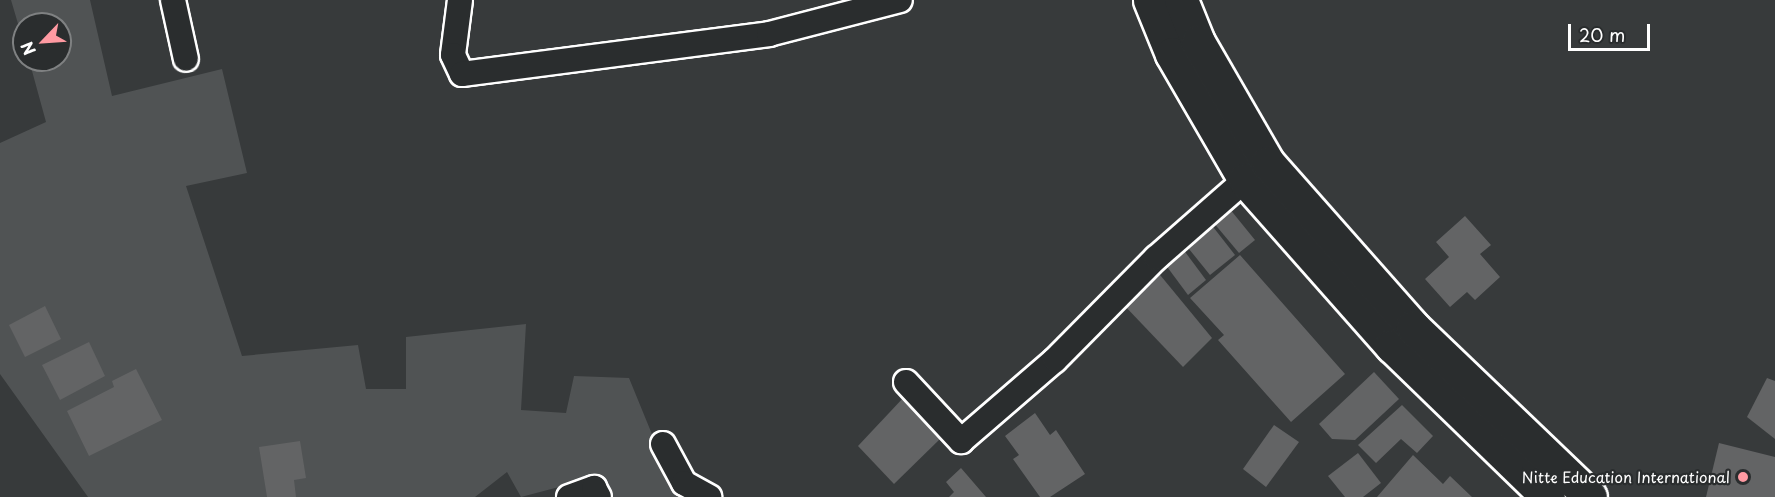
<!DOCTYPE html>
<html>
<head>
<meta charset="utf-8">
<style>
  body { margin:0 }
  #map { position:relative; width:1775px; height:497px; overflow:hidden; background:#373a3b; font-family:"Playpen Sans",sans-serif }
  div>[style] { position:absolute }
  .green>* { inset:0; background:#505354 }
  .building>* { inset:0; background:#636465 }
  .roads { filter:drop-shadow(2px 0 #fff) drop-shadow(-2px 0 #fff) drop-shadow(0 2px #fff) drop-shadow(0 -2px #fff) }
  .street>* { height:24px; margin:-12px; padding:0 12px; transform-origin:12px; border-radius:12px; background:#2a2d2e }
  .highway>* { height:33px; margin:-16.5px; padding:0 16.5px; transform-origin:16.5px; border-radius:16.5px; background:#2a2d2e }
  .dots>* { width:16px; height:16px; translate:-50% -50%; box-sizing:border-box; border:3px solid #2a2d2e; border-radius:50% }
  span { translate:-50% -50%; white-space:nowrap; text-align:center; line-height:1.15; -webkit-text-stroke:4.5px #2a2d2e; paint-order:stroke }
  .poi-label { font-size:15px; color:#fff }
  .right { translate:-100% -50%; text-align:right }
  .north { position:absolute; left:12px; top:12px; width:60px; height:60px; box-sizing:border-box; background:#2a2d2e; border:2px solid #7f8182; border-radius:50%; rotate:245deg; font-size:16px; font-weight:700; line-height:24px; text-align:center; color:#fff }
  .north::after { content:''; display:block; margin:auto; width:21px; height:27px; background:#ff9aa2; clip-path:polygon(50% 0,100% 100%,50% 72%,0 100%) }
  .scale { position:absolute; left:1568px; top:24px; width:82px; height:27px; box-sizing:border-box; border:3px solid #fff; border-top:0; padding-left:8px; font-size:18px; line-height:21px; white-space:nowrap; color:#fff; -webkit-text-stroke:4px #2a2d2e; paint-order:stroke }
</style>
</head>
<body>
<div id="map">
  <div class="green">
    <i style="clip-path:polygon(11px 0,90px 0,112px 96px,222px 69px,247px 173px,186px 186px,242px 356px,358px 345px,366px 389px,406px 389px,406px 337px,526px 324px,521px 410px,566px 413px,574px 376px,629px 378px,656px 444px,696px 497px,604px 497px,593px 478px,521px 497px,507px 472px,475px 497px,88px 497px,0 374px,0 143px,46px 122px,29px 60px,60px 60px,60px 24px,24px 24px,24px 44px)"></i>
  </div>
  <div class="building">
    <i style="clip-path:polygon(1229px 208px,1255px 240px,1239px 253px,1213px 222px)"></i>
    <i style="clip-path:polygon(1465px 216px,1491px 245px,1480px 254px,1500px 277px,1475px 300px,1467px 292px,1450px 307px,1425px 279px,1449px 257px,1436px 242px)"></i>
    <i style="clip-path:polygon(1210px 223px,1235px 255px,1210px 275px,1185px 244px)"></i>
    <i style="clip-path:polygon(1180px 245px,1206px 280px,1188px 295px,1162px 260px)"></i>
    <i style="clip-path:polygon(1240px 255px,1345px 374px,1291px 422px,1218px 340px,1224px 335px,1190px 298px)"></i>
    <i style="clip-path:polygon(1156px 270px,1212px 338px,1183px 367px,1122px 303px)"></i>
    <i style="clip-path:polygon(45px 306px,61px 339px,25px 357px,9px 325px)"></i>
    <i style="clip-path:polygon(89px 342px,105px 376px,60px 400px,42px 365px)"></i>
    <i style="clip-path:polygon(136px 369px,162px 420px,89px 456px,67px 411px,114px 387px,112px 381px)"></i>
    <i style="clip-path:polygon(1374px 372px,1399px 399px,1355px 440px,1332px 439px,1319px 424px)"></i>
    <i style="clip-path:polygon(1767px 378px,1775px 381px,1775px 439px,1747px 417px)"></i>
    <i style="clip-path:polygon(904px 397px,941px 438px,894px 484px,858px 446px)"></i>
    <i style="clip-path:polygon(1402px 405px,1433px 436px,1417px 453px,1401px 439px,1376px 463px,1358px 445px)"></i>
    <i style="clip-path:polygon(1035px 413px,1050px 435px,1056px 430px,1085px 474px,1050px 497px,1040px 497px,1013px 459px,1019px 455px,1005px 436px)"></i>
    <i style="clip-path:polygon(1274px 425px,1299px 442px,1266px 487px,1243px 469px)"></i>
    <i style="clip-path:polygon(300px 441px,306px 478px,294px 480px,296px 497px,267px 497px,259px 447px)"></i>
    <i style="clip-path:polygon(1719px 443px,1775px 457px,1775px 497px,1706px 497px)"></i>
    <i style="clip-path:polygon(1358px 453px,1381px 483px,1363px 497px,1345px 497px,1328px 476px)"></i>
    <i style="clip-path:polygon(1413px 455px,1443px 484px,1450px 476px,1472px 497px,1377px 497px)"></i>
    <i style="clip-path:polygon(961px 468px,986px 497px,949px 497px,954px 492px,946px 482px)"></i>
  </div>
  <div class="roads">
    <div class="street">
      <i style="left:173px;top:0;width:60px;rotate:77.6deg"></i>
      <i style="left:460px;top:0;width:55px;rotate:97.3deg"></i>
      <i style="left:453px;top:55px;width:21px;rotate:65deg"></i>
      <i style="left:462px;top:74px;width:310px;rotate:-7.4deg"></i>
      <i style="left:769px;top:34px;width:135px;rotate:-14.5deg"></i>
      <i style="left:906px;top:382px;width:81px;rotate:47deg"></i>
      <i style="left:961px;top:441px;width:124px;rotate:-40.8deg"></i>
      <i style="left:1055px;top:360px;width:144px;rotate:-45.3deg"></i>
      <i style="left:1156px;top:258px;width:118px;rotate:-41.2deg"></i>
      <i style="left:663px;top:444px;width:44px;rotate:61.7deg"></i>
      <i style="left:684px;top:483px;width:29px;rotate:29deg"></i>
      <i style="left:569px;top:497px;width:27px;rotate:-20deg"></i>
      <i style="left:594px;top:488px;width:10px;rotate:61deg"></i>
    </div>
    <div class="highway">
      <i style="left:1150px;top:0;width:58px;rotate:67.8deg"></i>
      <i style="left:1172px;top:54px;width:146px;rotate:59.9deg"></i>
      <i style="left:1245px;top:180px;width:222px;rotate:48.5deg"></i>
      <i style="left:1392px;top:346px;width:217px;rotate:44.1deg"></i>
      <i style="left:1181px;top:0;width:45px;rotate:68deg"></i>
      <i style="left:1198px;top:42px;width:140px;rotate:60deg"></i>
      <i style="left:1268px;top:163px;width:219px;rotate:48.5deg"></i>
      <i style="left:1413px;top:327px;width:245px;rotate:43.8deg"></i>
    </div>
  </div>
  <div class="dots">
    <i style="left:1743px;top:477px;background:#ff9aa2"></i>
  </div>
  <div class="poi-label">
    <span class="right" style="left:1730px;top:477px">Nitte Education International</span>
  </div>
  <div class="north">N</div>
  <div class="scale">20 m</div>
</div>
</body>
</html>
